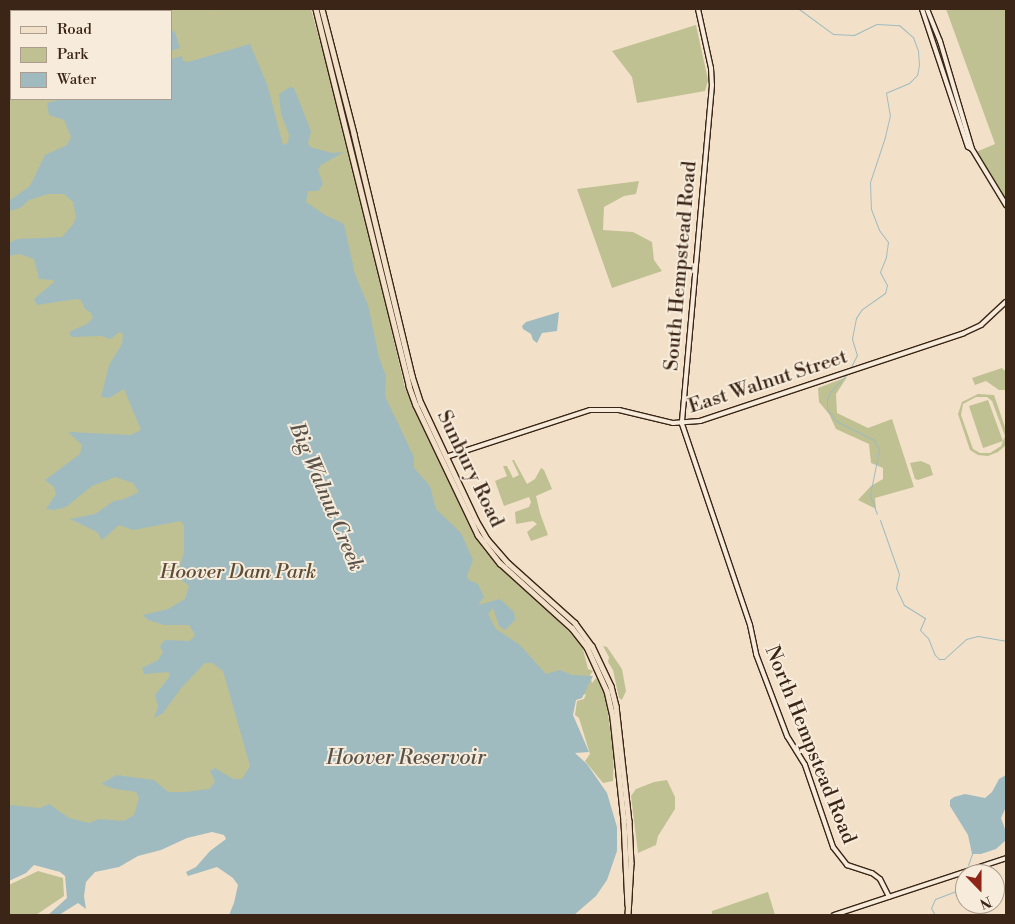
<!DOCTYPE html>
<html>
<head>
<meta charset="utf-8">
<style>
  body { margin:0 }
  #map { position:relative; width:1015px; height:924px; overflow:hidden; background:#f2e1c8; font-family:"Libre Bodoni",serif }
  div>[style] { position:absolute }
  .green>* { inset:0; background:#bfc192 }
  .water>* { inset:0; background:#9fbbc0 }
  .stream>* { height:1px; margin:-0.5px; padding:0 0.5px; transform-origin:0.5px; border-radius:0.5px; background:#9fbbc0 }
  .roads { filter:drop-shadow(1px 0 #3b2517) drop-shadow(-1px 0 #3b2517) drop-shadow(0 1px #3b2517) drop-shadow(0 -1px #3b2517) }
  .secondary>* { height:4px; margin:-2px; padding:0 2px; transform-origin:2px; border-radius:2px; background:#f7ecdb }
  .primary>* { height:4.5px; margin:-2.25px; padding:0 2.25px; transform-origin:2.25px; border-radius:2.25px; background:#f2e1c8 }
  span { translate:-50% -50%; white-space:nowrap; text-align:center; line-height:1.15; -webkit-text-stroke:4px #f7ecdb; paint-order:stroke }
  .street-label { font-size:20px; color:#3b2517 }
  .park-label { font-size:20px; color:#5c4c36; font-style:italic }
  .water-label { font-size:21px; color:#59524a; font-style:italic }
  .frame { position:absolute; inset:0; border:10px solid #3b2517; pointer-events:none }
  .legend { position:absolute; left:10px; top:10px; width:162px; height:90px; box-sizing:border-box; background:#f7ecdb; border:1px solid #ac9c8d; margin:0; padding:6px 9px; list-style:none; font-size:15px; color:#3b2517 }
  .legend li { display:flex; align-items:center; gap:10px; height:25px }
  .legend b { width:25px; border:1px solid #ac9c8d }
  .north { position:absolute; left:955px; top:864px; width:50px; height:50px; box-sizing:border-box; background:#f7ecdb; border:1px solid #ac9c8d; border-radius:50%; rotate:158deg; font-size:14px; font-weight:700; line-height:20px; text-align:center; color:#3b2517 }
  .north::after { content:''; display:block; margin:auto; width:18px; height:22px; background:#8f2418; clip-path:polygon(50% 0,100% 100%,50% 72%,0 100%) }
</style>
</head>
<body>
<div id="map">
  <div class="green">
    <i style="clip-path:polygon(evenodd,9px 9px,311px 9px,347px 139px,405px 388px,467px 521px,484px 550px,530px 592px,582px 645px,588px 669px,593px 671px,590px 675px,592px 683px,596px 678px,604px 687px,614px 755px,613px 781px,603px 783px,585px 761px,590px 754px,579px 718px,575px 715px,577px 701px,584px 699px,586px 694px,228px 820px,9px 849px,9px 9px,11px 11px,171px 11px,171px 99px,11px 99px,11px 11px)"></i>
    <i style="clip-path:polygon(946px 9px,1006px 9px,1006px 199px,976px 152px,995px 144px)"></i>
    <i style="clip-path:polygon(696px 25px,708px 80px,705px 91px,637px 103px,632px 77px,612px 51px)"></i>
    <i style="clip-path:polygon(639px 181px,636px 194px,624px 196px,604px 207px,603px 230px,633px 232px,652px 242px,654px 260px,662px 271px,612px 288px,577px 189px)"></i>
    <i style="clip-path:polygon(1002px 368px,1006px 372px,1006px 390px,999px 390px,986px 381px,975px 385px,972px 378px)"></i>
    <i style="clip-path:polygon(847px 377px,836px 394px,837px 413px,868px 428px,892px 419px,914px 487px,875px 498px,876px 509px,858px 500px,871px 486px,883px 479px,883px 468px,871px 463px,869px 444px,836px 429px,829px 414px,819px 402px,818px 388px)"></i>
    <i style="clip-path:polygon(evenodd,978px 394px,994px 395px,1006px 430px,1005px 446px,998px 452px,988px 456px,978px 455px,970px 450px,958px 414px,962px 402px,978px 394px,976px 397px,987px 397px,992px 401px,1005px 436px,1001px 446px,990px 453px,980px 453px,973px 449px,961px 415px,963px 404px,976px 397px)"></i>
    <i style="clip-path:polygon(988px 400px,1003px 441px,983px 448px,969px 406px)"></i>
    <i style="clip-path:polygon(512px 460px,514px 460px,527px 484px,535px 479px,541px 468px,544px 470px,552px 489px,536px 496px,540px 513px,548px 535px,531px 541px,527px 532px,537px 524px,533px 521px,516px 524px,515px 512px,529px 507px,531px 502px,529px 497px,504px 506px,495px 481px,507px 476px,503px 466px,507px 466px,513px 478px,519px 475px)"></i>
    <i style="clip-path:polygon(921px 461px,930px 465px,933px 475px,918px 480px,915px 479px,910px 463px)"></i>
    <i style="clip-path:polygon(603px 646px,607px 647px,622px 669px,626px 691px,622px 700px,619px 698px,613px 670px,608px 662px,609px 657px)"></i>
    <i style="clip-path:polygon(667px 780px,675px 797px,675px 809px,658px 836px,656px 845px,638px 853px,631px 796px,636px 789px,654px 782px)"></i>
    <i style="clip-path:polygon(38px 871px,63px 878px,64px 896px,36px 915px,9px 915px,9px 885px)"></i>
    <i style="clip-path:polygon(768px 892px,775px 915px,712px 915px,712px 911px)"></i>
  </div>
  <div class="water">
    <i style="clip-path:polygon(171px 30px,175px 32px,180px 48px,171px 51px)"></i>
    <i style="clip-path:polygon(250px 44px,267px 84px,283px 145px,288px 143px,289px 135px,281px 114px,279px 94px,290px 87px,294px 88px,311px 131px,308px 143px,310px 147px,332px 153px,344px 152px,321px 165px,318px 170px,323px 184px,318px 191px,308px 191px,306px 202px,325px 215px,344px 224px,355px 274px,368px 305px,379px 357px,386px 376px,385px 396px,414px 457px,414px 468px,430px 486px,436px 509px,461px 533px,473px 560px,467px 576px,469px 580px,478px 584px,484px 597px,478px 605px,500px 599px,514px 612px,515px 620px,505px 630px,499px 626px,493px 608px,488px 614px,496px 629px,520px 645px,546px 674px,560px 670px,572px 675px,593px 676px,582px 698px,576px 700px,573px 715px,589px 752px,575px 753px,587px 764px,607px 793px,617px 827px,617px 851px,607px 880px,596px 896px,574px 915px,229px 915px,234px 903px,238px 885px,233px 878px,217px 867px,188px 876px,186px 872px,196px 867px,210px 851px,226px 839px,224px 835px,212px 832px,187px 838px,161px 850px,138px 856px,119px 867px,95px 872px,86px 882px,84px 896px,86px 909px,78px 903px,59px 915px,48px 915px,67px 898px,65px 876px,60px 872px,34px 865px,26px 873px,9px 881px,9px 805px,40px 808px,49px 804px,69px 818px,89px 823px,99px 819px,124px 821px,134px 815px,139px 798px,136px 792px,115px 789px,101px 784px,116px 775px,154px 780px,168px 792px,185px 792px,209px 789px,215px 782px,210px 771px,215px 768px,233px 779px,242px 779px,250px 766px,223px 671px,212px 663px,205px 663px,182px 687px,163px 713px,154px 718px,158px 707px,155px 695px,170px 676px,168px 672px,144px 674px,142px 668px,158px 660px,163px 652px,160px 646px,165px 640px,190px 641px,195px 635px,189px 625px,164px 625px,148px 620px,143px 615px,168px 609px,185px 599px,189px 586px,177px 576px,184px 552px,184px 526px,181px 521px,133px 530px,119px 525px,102px 540px,97px 532px,70px 519px,95px 514px,114px 501px,124px 499px,139px 492px,133px 483px,115px 477px,92px 486px,66px 507px,54px 510px,46px 509px,56px 494px,54px 487px,45px 480px,80px 454px,82px 445px,68px 432px,131px 435px,141px 430px,124px 389px,109px 398px,101px 397px,109px 365px,122px 344px,123px 334px,119px 332px,111px 339px,101px 336px,72px 337px,69px 334px,71px 331px,87px 324px,93px 318px,91px 313px,85px 309px,81px 300px,76px 299px,37px 305px,34px 299px,54px 282px,53px 280px,39px 279px,34px 259px,20px 254px,9px 256px,9px 243px,17px 239px,62px 237px,74px 223px,76px 217px,73px 202px,64px 194px,48px 194px,29px 200px,20px 208px,9px 211px,9px 201px,30px 186px,45px 155px,67px 145px,71px 137px,64px 120px,49px 115px,47px 103px,61px 99px,171px 99px,171px 59px,182px 56px,183px 61px,188px 62px)"></i>
    <i style="clip-path:polygon(559px 312px,557px 331px,542px 333px,537px 343px,533px 340px,531px 334px,523px 329px,522px 326px,526px 322px)"></i>
    <i style="clip-path:polygon(1006px 775px,1006px 807px,1001px 818px,1006px 832px,1006px 840px,996px 849px,981px 854px,972px 854px,968px 835px,950px 806px,950px 800px,954px 797px,965px 794px,985px 798px,992px 792px,999px 779px)"></i>
  </div>
  <div class="stream">
    <i style="left:211px;top:9px;width:1px;rotate:45deg"></i>
    <i style="left:799px;top:9px;width:42px;rotate:36.3deg"></i>
    <i style="left:833px;top:34px;width:21px;rotate:3deg"></i>
    <i style="left:854px;top:35px;width:25px;rotate:-26deg"></i>
    <i style="left:877px;top:24px;width:22px;rotate:3deg"></i>
    <i style="left:899px;top:25px;width:18px;rotate:41deg"></i>
    <i style="left:913px;top:37px;width:15px;rotate:70deg"></i>
    <i style="left:918px;top:51px;width:14px;rotate:86deg"></i>
    <i style="left:919px;top:65px;width:10px;rotate:101deg"></i>
    <i style="left:917px;top:75px;width:11px;rotate:135deg"></i>
    <i style="left:909px;top:83px;width:25px;rotate:157deg"></i>
    <i style="left:886px;top:93px;width:22px;rotate:80deg"></i>
    <i style="left:890px;top:115px;width:23px;rotate:103deg"></i>
    <i style="left:885px;top:137px;width:47px;rotate:108.4deg"></i>
    <i style="left:870px;top:182px;width:27px;rotate:88deg"></i>
    <i style="left:871px;top:209px;width:22px;rotate:69deg"></i>
    <i style="left:879px;top:230px;width:15px;rotate:53deg"></i>
    <i style="left:888px;top:242px;width:15px;rotate:98deg"></i>
    <i style="left:886px;top:257px;width:16px;rotate:112deg"></i>
    <i style="left:880px;top:272px;width:15px;rotate:62deg"></i>
    <i style="left:887px;top:285px;width:8px;rotate:104deg"></i>
    <i style="left:885px;top:293px;width:28px;rotate:145deg"></i>
    <i style="left:862px;top:309px;width:11px;rotate:124deg"></i>
    <i style="left:856px;top:318px;width:21px;rotate:101deg"></i>
    <i style="left:852px;top:339px;width:17px;rotate:73deg"></i>
    <i style="left:857px;top:355px;width:16px;rotate:117deg"></i>
    <i style="left:847px;top:374px;width:23px;rotate:133deg"></i>
    <i style="left:831px;top:391px;width:9px;rotate:117deg"></i>
    <i style="left:827px;top:399px;width:10px;rotate:90deg"></i>
    <i style="left:827px;top:409px;width:15px;rotate:53deg"></i>
    <i style="left:836px;top:421px;width:42px;rotate:26.6deg"></i>
    <i style="left:874px;top:440px;width:11px;rotate:63deg"></i>
    <i style="left:879px;top:450px;width:46px;rotate:101.3deg"></i>
    <i style="left:870px;top:495px;width:20px;rotate:70deg"></i>
    <i style="left:880px;top:520px;width:57px;rotate:70.6deg"></i>
    <i style="left:899px;top:574px;width:14px;rotate:102deg"></i>
    <i style="left:896px;top:588px;width:19px;rotate:65deg"></i>
    <i style="left:904px;top:605px;width:25px;rotate:32deg"></i>
    <i style="left:925px;top:618px;width:13px;rotate:113deg"></i>
    <i style="left:920px;top:630px;width:11px;rotate:45deg"></i>
    <i style="left:928px;top:638px;width:18px;rotate:68deg"></i>
    <i style="left:935px;top:655px;width:6px;rotate:45deg"></i>
    <i style="left:939px;top:659px;width:5px"></i>
    <i style="left:944px;top:659px;width:30px;rotate:-42deg"></i>
    <i style="left:966px;top:639px;width:12px;rotate:-14deg"></i>
    <i style="left:978px;top:636px;width:28px;rotate:10deg"></i>
    <i style="left:968px;top:865px;width:12px;rotate:-70deg"></i>
    <i style="left:935px;top:915px;width:8px;rotate:-120deg"></i>
    <i style="left:931px;top:908px;width:10px;rotate:-66deg"></i>
    <i style="left:935px;top:899px;width:26px;rotate:-21deg"></i>
    <i style="left:959px;top:890px;width:8px;rotate:-45deg"></i>
  </div>
  <div class="roads">
    <div class="secondary">
      <i style="left:698px;top:9px;width:60px;rotate:77.6deg"></i>
      <i style="left:711px;top:68px;width:17px;rotate:87deg"></i>
      <i style="left:712px;top:85px;width:340px;rotate:95.1deg"></i>
      <i style="left:682px;top:424px;width:212px;rotate:71.3deg"></i>
      <i style="left:750px;top:625px;width:30px;rotate:78deg"></i>
      <i style="left:756px;top:654px;width:88px;rotate:69.3deg"></i>
      <i style="left:787px;top:736px;width:34px;rotate:58deg"></i>
      <i style="left:805px;top:765px;width:87px;rotate:71.1deg"></i>
      <i style="left:833px;top:847px;width:23px;rotate:52deg"></i>
      <i style="left:847px;top:865px;width:26px;rotate:18deg"></i>
      <i style="left:872px;top:873px;width:10px;rotate:37deg"></i>
      <i style="left:880px;top:879px;width:20px;rotate:63deg"></i>
      <i style="left:922px;top:9px;width:145px;rotate:71.6deg"></i>
      <i style="left:968px;top:147px;width:4px;rotate:27deg"></i>
      <i style="left:972px;top:149px;width:66px;rotate:58.7deg"></i>
      <i style="left:927px;top:9px;width:35px;rotate:68deg"></i>
      <i style="left:940px;top:41px;width:113px;rotate:73.5deg"></i>
      <i style="left:446px;top:457px;width:151px;rotate:-18.1deg"></i>
      <i style="left:590px;top:410px;width:29px"></i>
      <i style="left:619px;top:410px;width:56px;rotate:13.5deg"></i>
      <i style="left:673px;top:423px;width:27px;rotate:-4deg"></i>
      <i style="left:700px;top:421px;width:278px;rotate:-18.4deg"></i>
      <i style="left:964px;top:333px;width:19px;rotate:-25deg"></i>
      <i style="left:981px;top:325px;width:34px;rotate:-43deg"></i>
      <i style="left:834px;top:915px;width:181px;rotate:-18.3deg"></i>
    </div>
    <div class="primary">
      <i style="left:316px;top:9px;width:388px;rotate:76.1deg"></i>
      <i style="left:409px;top:386px;width:20px;rotate:70deg"></i>
      <i style="left:416px;top:405px;width:144px;rotate:64.5deg"></i>
      <i style="left:478px;top:535px;width:36px;rotate:52deg"></i>
      <i style="left:500px;top:563px;width:97px;rotate:42.1deg"></i>
      <i style="left:572px;top:628px;width:24px;rotate:52deg"></i>
      <i style="left:587px;top:647px;width:48px;rotate:65.6deg"></i>
      <i style="left:607px;top:691px;width:28px;rotate:77deg"></i>
      <i style="left:613px;top:718px;width:104px;rotate:83.9deg"></i>
      <i style="left:624px;top:821px;width:84px;rotate:87.3deg"></i>
      <i style="left:322px;top:9px;width:129px;rotate:75.6deg"></i>
      <i style="left:354px;top:134px;width:249px;rotate:76.5deg"></i>
      <i style="left:412px;top:376px;width:28px;rotate:72deg"></i>
      <i style="left:421px;top:403px;width:129px;rotate:64.8deg"></i>
      <i style="left:476px;top:520px;width:22px;rotate:60deg"></i>
      <i style="left:487px;top:539px;width:32px;rotate:49deg"></i>
      <i style="left:508px;top:563px;width:90px;rotate:41.8deg"></i>
      <i style="left:575px;top:623px;width:29px;rotate:54deg"></i>
      <i style="left:592px;top:646px;width:44px;rotate:64.6deg"></i>
      <i style="left:611px;top:686px;width:21px;rotate:76deg"></i>
      <i style="left:616px;top:706px;width:116px;rotate:83.6deg"></i>
      <i style="left:629px;top:821px;width:42px;rotate:87.3deg"></i>
      <i style="left:631px;top:863px;width:52px;rotate:93.3deg"></i>
    </div>
  </div>
  <div class="street-label">
    <span style="left:681px;top:266px;rotate:-85deg">South Hempstead Road</span>
    <span style="left:768px;top:382px;rotate:-18deg">East Walnut Street</span>
    <span style="left:470px;top:469px;rotate:64deg">Sunbury Road</span>
    <span style="left:810px;top:745px;rotate:68deg">North Hempstead Road</span>
  </div>
  <div class="park-label">
    <span style="left:238px;top:572px">Hoover Dam Park</span>
  </div>
  <div class="water-label">
    <span style="left:326px;top:497px;rotate:67deg">Big Walnut Creek</span>
    <span style="left:406px;top:758px">Hoover Reservoir</span>
  </div>
  <div class="frame"></div>
  <ul class="legend">
  <li><b style="height:6px;background:#f2e1c8"></b>Road</li>
  <li><b style="height:14px;background:#bfc192"></b>Park</li>
  <li><b style="height:14px;background:#9fbbc0"></b>Water</li>
  </ul>
  <div class="north">N</div>
</div>
</body>
</html>
